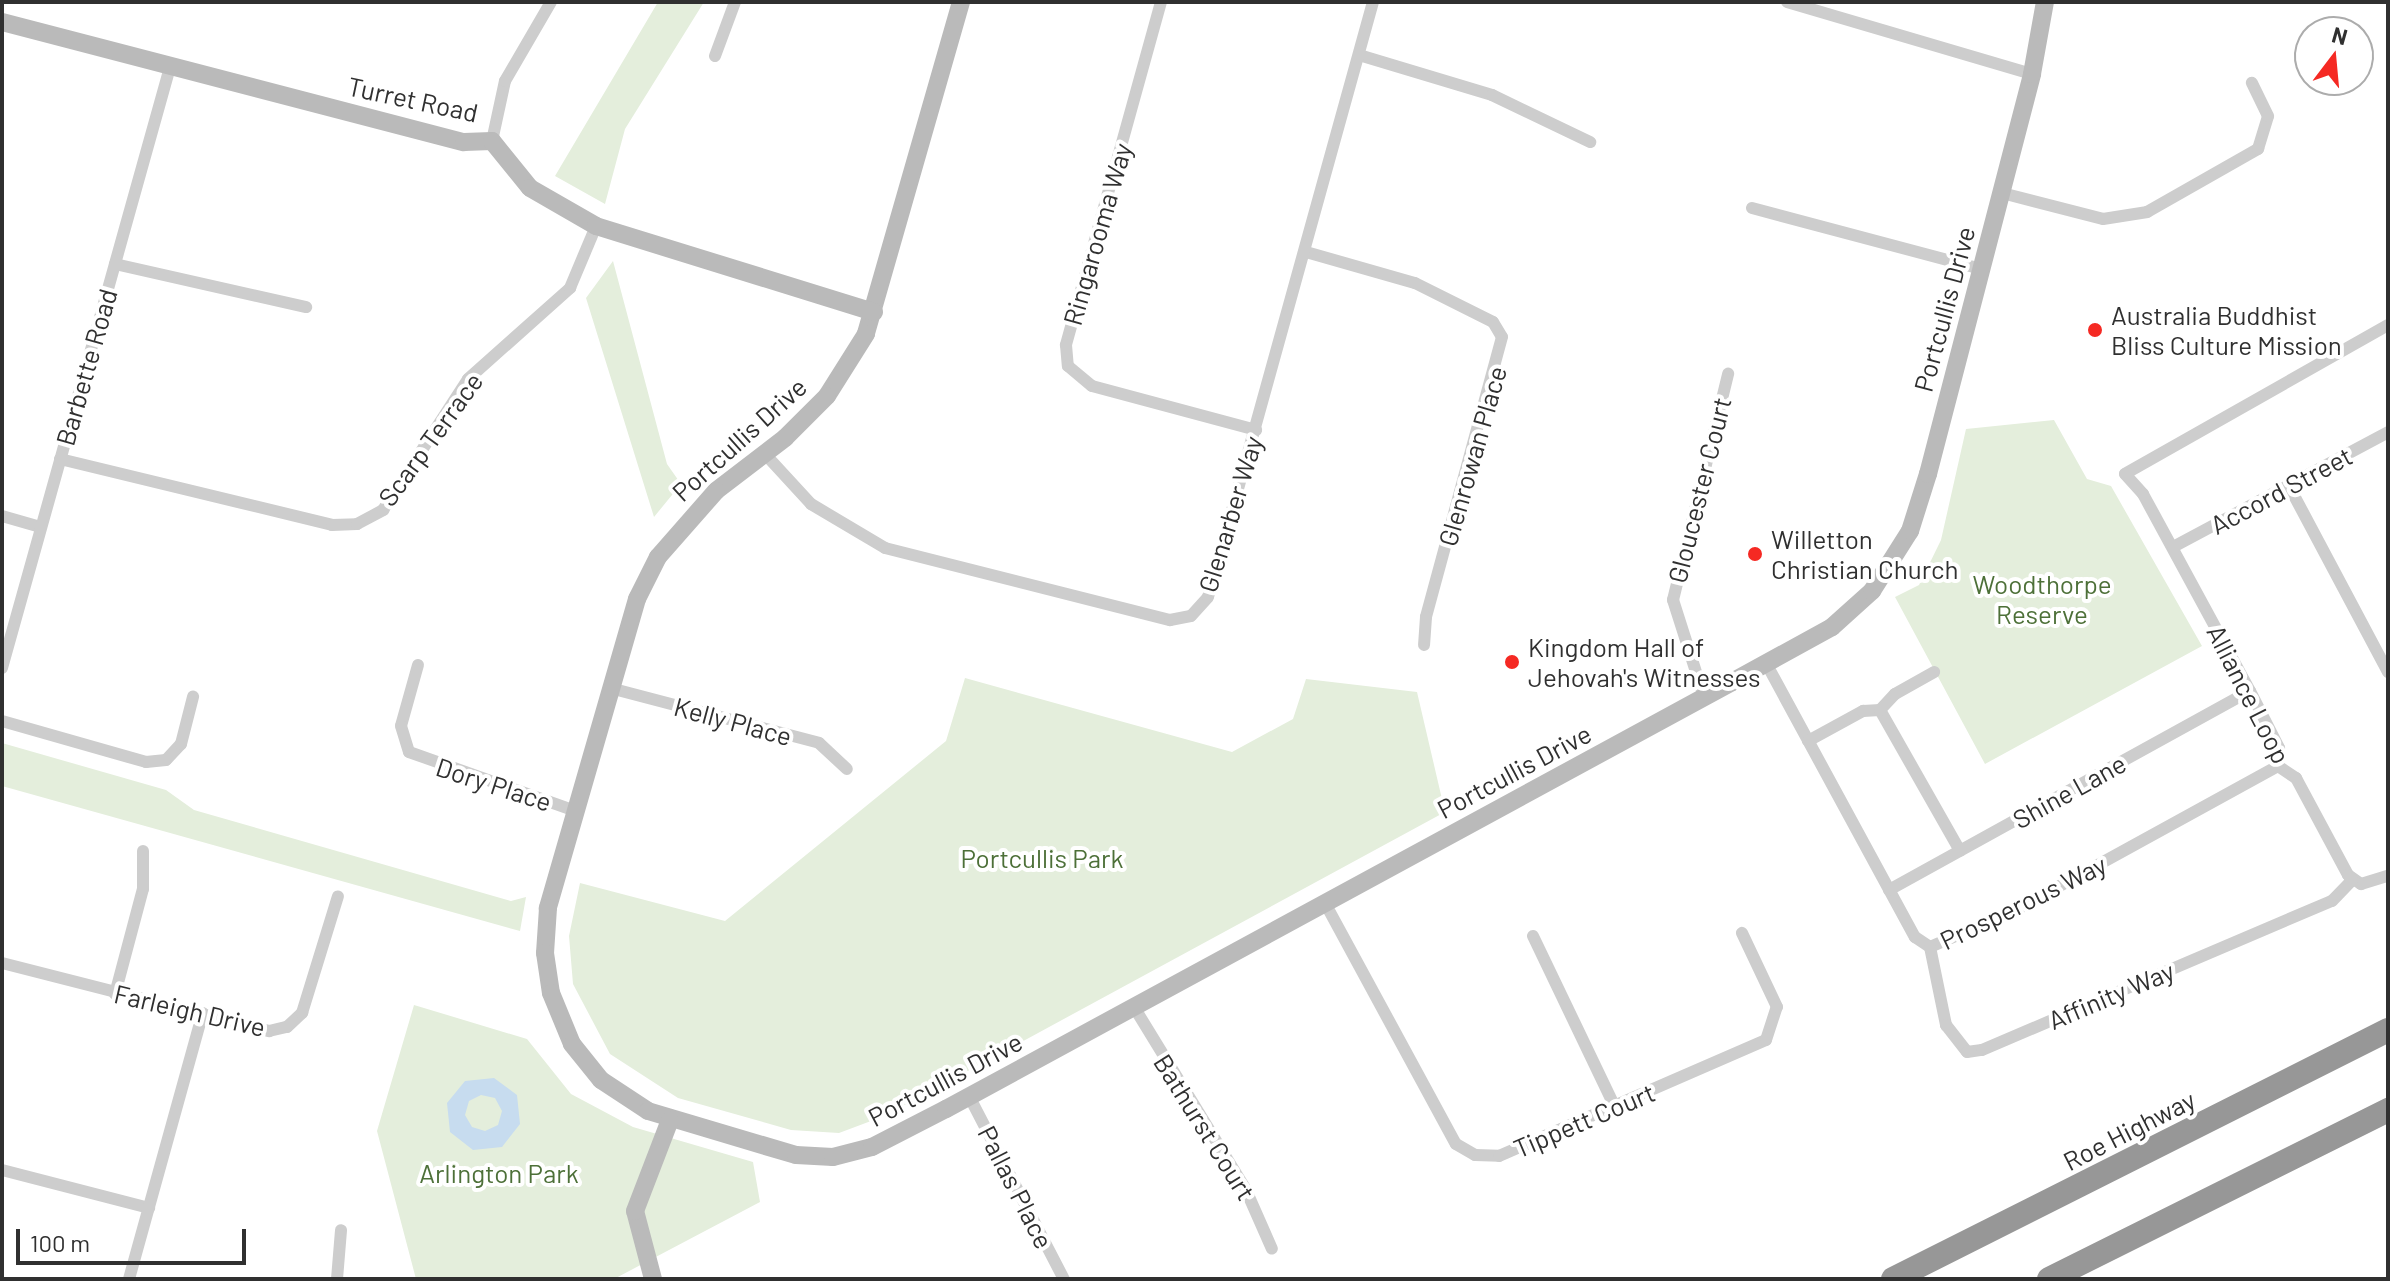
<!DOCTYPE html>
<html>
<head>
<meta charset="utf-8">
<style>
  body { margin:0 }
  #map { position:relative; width:2390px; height:1281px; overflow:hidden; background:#fff; font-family:Barlow,sans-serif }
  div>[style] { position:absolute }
  .green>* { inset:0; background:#e4eedc }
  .water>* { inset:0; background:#c7dcef }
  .street>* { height:12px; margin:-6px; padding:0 6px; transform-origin:6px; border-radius:6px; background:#cdcdcd }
  .secondary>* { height:18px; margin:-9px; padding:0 9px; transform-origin:9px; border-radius:9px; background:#bababa }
  .highway>* { height:24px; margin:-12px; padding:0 12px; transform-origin:12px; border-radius:12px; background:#979797 }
  .dots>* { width:22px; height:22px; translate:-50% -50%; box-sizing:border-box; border:4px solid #fff; border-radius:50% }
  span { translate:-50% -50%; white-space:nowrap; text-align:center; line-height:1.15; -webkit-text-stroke:8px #fff; paint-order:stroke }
  .street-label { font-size:26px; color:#303030 }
  .poi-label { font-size:26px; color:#303030 }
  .left { translate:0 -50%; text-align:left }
  .park-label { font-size:26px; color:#4d7038 }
  .frame { position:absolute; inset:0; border:4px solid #303030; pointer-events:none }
  .north { position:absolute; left:2294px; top:16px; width:80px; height:80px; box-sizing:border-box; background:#fff; border:2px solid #acacac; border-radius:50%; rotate:16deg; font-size:22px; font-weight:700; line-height:32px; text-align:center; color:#303030 }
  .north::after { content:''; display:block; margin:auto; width:28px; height:36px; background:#f52923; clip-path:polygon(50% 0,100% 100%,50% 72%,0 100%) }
  .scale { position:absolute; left:16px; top:1229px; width:230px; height:36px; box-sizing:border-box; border:4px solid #303030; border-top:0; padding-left:10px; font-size:24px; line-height:28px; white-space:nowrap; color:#303030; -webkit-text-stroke:6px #fff; paint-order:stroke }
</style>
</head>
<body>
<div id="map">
  <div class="green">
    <i style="clip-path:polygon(658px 2px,704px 2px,625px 129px,605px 204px,555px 176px)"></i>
    <i style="clip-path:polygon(613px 261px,667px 464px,681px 484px,654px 517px,586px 298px)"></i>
    <i style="clip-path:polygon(2054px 420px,2087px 479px,2111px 486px,2202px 646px,1985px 764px,1895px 597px,1919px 585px,1941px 540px,1966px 429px)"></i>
    <i style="clip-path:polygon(965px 678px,1232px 752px,1293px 719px,1306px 679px,1417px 692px,1445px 812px,887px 1115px,839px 1133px,791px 1130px,678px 1098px,610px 1054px,573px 984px,569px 936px,580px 883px,725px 921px,946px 741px)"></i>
    <i style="clip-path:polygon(2px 743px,166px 790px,194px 810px,511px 901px,526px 897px,520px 931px,2px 786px)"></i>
    <i style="clip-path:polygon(414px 1005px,527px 1039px,571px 1094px,633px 1127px,753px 1162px,760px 1202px,614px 1279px,416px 1279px,377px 1131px)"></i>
  </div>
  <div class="water">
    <i style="clip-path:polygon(evenodd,494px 1078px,517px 1095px,520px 1124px,502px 1147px,473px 1150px,450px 1132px,447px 1103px,465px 1081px,494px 1078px,481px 1095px,495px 1098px,502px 1111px,498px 1125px,485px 1131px,472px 1127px,465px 1115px,469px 1101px,481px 1095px)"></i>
  </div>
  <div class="street">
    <i style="left:1161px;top:2px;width:356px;rotate:105.5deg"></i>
    <i style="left:1066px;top:345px;width:21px;rotate:85deg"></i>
    <i style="left:1068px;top:366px;width:31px;rotate:40deg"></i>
    <i style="left:1092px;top:386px;width:170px;rotate:15deg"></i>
    <i style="left:1787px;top:2px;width:255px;rotate:16.4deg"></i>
    <i style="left:1359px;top:55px;width:139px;rotate:16.7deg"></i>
    <i style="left:1492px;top:95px;width:109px;rotate:25.6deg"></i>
    <i style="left:715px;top:56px;width:58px;rotate:-69.7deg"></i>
    <i style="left:492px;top:141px;width:61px;rotate:-77.8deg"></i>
    <i style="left:505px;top:81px;width:91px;rotate:-59.8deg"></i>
    <i style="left:2002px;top:193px;width:104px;rotate:14.4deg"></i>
    <i style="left:2103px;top:219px;width:45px;rotate:-9deg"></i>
    <i style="left:2147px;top:212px;width:128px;rotate:-29.6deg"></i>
    <i style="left:2258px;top:149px;width:34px;rotate:-73deg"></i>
    <i style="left:2268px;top:116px;width:37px;rotate:-116deg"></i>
    <i style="left:1752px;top:208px;width:238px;rotate:14.9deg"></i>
    <i style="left:1306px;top:252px;width:113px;rotate:15.9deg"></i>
    <i style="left:1415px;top:283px;width:87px;rotate:26.6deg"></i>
    <i style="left:1493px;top:322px;width:17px;rotate:59deg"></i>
    <i style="left:1502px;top:337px;width:290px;rotate:105.2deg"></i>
    <i style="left:1426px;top:617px;width:28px;rotate:94deg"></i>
    <i style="left:115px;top:264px;width:196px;rotate:12.7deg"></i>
    <i style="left:2388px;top:325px;width:302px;rotate:150.5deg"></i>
    <i style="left:2125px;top:474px;width:27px;rotate:48deg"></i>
    <i style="left:2143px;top:494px;width:224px;rotate:61.5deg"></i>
    <i style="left:2250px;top:691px;width:64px;rotate:63deg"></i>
    <i style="left:2279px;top:748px;width:18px;rotate:93deg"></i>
    <i style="left:2278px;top:766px;width:22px;rotate:34deg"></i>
    <i style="left:2296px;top:778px;width:110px;rotate:61.8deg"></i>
    <i style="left:2348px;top:875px;width:16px;rotate:35deg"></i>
    <i style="left:2361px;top:884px;width:28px;rotate:-17deg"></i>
    <i style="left:765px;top:454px;width:68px;rotate:47.4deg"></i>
    <i style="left:811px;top:504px;width:86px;rotate:30.7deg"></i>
    <i style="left:885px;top:548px;width:294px;rotate:14.2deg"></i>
    <i style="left:1170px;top:620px;width:21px;rotate:-11deg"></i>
    <i style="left:1191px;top:616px;width:25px;rotate:-48deg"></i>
    <i style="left:1208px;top:597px;width:617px;rotate:-74.5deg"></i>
    <i style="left:60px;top:459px;width:280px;rotate:13.6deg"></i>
    <i style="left:332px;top:525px;width:25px;rotate:-2deg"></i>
    <i style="left:357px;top:524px;width:30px;rotate:-28deg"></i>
    <i style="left:383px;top:510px;width:156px;rotate:-57deg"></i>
    <i style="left:468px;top:379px;width:137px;rotate:-41.7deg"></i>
    <i style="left:570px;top:288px;width:67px;rotate:-67.2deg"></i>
    <i style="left:2289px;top:486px;width:211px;rotate:62deg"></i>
    <i style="left:2px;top:516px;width:40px;rotate:16deg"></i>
    <i style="left:2173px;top:547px;width:244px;rotate:-28.1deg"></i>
    <i style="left:1766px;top:663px;width:312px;rotate:61.5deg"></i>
    <i style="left:1915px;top:937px;width:18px;rotate:34deg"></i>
    <i style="left:1930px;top:947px;width:94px;rotate:-23.3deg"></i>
    <i style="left:2016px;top:910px;width:299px;rotate:-28.8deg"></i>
    <i style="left:418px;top:665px;width:63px;rotate:105.6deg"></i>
    <i style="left:401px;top:726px;width:27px;rotate:73deg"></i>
    <i style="left:409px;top:752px;width:177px;rotate:19.5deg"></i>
    <i style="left:2px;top:668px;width:624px;rotate:-74.38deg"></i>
    <i style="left:610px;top:688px;width:216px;rotate:14.7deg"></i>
    <i style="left:819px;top:743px;width:38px;rotate:43deg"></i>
    <i style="left:1704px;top:697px;width:102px;rotate:-107.7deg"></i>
    <i style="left:1673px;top:600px;width:233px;rotate:-76.3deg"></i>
    <i style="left:1880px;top:710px;width:162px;rotate:60.4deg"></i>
    <i style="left:2px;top:721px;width:150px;rotate:15.9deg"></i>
    <i style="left:146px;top:762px;width:20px;rotate:-6deg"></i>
    <i style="left:166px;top:760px;width:22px;rotate:-47deg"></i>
    <i style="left:181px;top:744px;width:49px;rotate:-75.7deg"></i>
    <i style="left:1808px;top:741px;width:63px;rotate:-28.6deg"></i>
    <i style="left:1863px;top:711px;width:17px;rotate:-3deg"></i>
    <i style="left:1880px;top:710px;width:22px;rotate:-47deg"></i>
    <i style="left:1895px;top:694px;width:45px;rotate:-29.4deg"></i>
    <i style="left:1889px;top:890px;width:412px;rotate:-28.9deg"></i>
    <i style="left:1325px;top:903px;width:274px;rotate:61.5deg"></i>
    <i style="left:1456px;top:1144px;width:22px;rotate:30deg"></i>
    <i style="left:1475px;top:1155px;width:24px;rotate:2deg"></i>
    <i style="left:1499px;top:1156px;width:291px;rotate:-23.5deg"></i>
    <i style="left:1766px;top:1040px;width:35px;rotate:-72deg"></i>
    <i style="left:1777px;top:1007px;width:82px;rotate:-115.3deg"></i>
    <i style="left:1533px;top:936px;width:190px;rotate:64.4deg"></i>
    <i style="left:1930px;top:947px;width:80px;rotate:78.4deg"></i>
    <i style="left:1946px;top:1025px;width:34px;rotate:52deg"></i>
    <i style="left:1967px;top:1052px;width:15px;rotate:-8deg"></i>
    <i style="left:1982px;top:1050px;width:380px;rotate:-23.1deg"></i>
    <i style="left:2332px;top:901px;width:29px;rotate:-46deg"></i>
    <i style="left:2px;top:963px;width:276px;rotate:14.3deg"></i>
    <i style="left:269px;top:1031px;width:18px;rotate:-13deg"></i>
    <i style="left:287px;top:1027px;width:21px;rotate:-43deg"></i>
    <i style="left:302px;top:1013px;width:122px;rotate:-72.9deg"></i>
    <i style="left:115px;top:994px;width:109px;rotate:-75.1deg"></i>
    <i style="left:143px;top:889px;width:38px;rotate:-90deg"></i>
    <i style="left:1134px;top:1007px;width:215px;rotate:58.5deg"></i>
    <i style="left:1246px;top:1190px;width:64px;rotate:66.2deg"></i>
    <i style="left:969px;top:1096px;width:206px;rotate:62.6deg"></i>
    <i style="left:2px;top:1170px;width:152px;rotate:14.5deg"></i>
    <i style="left:129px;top:1279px;width:276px;rotate:-74.5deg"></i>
    <i style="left:337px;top:1279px;width:49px;rotate:-85.3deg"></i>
  </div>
  <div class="secondary">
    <i style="left:961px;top:2px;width:345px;rotate:106deg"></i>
    <i style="left:866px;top:334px;width:73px;rotate:122.2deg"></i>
    <i style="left:827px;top:396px;width:59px;rotate:135deg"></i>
    <i style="left:785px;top:438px;width:87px;rotate:142.5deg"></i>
    <i style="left:716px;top:491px;width:88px;rotate:131.3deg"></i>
    <i style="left:658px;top:557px;width:47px;rotate:116.6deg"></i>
    <i style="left:637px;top:599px;width:322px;rotate:106.1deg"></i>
    <i style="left:548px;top:908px;width:45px;rotate:93.8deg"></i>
    <i style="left:545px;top:953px;width:40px;rotate:81.5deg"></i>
    <i style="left:551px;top:993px;width:55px;rotate:67.6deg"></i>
    <i style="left:572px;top:1044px;width:46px;rotate:51.1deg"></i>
    <i style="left:601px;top:1080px;width:56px;rotate:33.4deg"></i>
    <i style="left:648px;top:1111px;width:154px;rotate:16.6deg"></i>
    <i style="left:796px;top:1155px;width:37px;rotate:3deg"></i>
    <i style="left:833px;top:1157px;width:40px;rotate:-14.4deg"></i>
    <i style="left:872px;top:1147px;width:83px;rotate:-27.2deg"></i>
    <i style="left:946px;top:1109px;width:894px;rotate:-28.51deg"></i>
    <i style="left:1732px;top:682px;width:114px;rotate:-28.8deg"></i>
    <i style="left:1832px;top:627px;width:54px;rotate:-42deg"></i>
    <i style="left:1872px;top:591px;width:71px;rotate:-57.7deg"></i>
    <i style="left:1910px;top:531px;width:60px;rotate:-72.5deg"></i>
    <i style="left:1928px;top:474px;width:413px;rotate:-75.4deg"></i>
    <i style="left:2032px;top:74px;width:73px;rotate:-79.8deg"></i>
    <i style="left:2px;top:22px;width:477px;rotate:14.6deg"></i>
    <i style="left:464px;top:142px;width:28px;rotate:-2deg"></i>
    <i style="left:492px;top:141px;width:60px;rotate:51deg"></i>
    <i style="left:530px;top:188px;width:76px;rotate:29.9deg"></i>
    <i style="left:596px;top:226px;width:291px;rotate:17.2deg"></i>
    <i style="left:653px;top:1279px;width:70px;rotate:-104.8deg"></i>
    <i style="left:635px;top:1211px;width:97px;rotate:-69deg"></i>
  </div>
  <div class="highway">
    <i style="left:1893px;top:1279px;width:554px;rotate:-26.7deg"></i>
    <i style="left:2049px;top:1279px;width:379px;rotate:-26.5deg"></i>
  </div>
  <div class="dots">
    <i style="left:2095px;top:330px;background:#f52923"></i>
    <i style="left:1755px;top:554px;background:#f52923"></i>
    <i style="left:1512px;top:662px;background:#f52923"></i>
  </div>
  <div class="street-label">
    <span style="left:413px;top:99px;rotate:12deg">Turret Road</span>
    <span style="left:1097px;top:234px;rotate:-74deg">Ringarooma Way</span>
    <span style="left:1944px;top:309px;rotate:-75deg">Portcullis Drive</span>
    <span style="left:86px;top:367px;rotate:-74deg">Barbette Road</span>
    <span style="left:430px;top:439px;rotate:-54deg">Scarp Terrace</span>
    <span style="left:739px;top:439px;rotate:-42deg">Portcullis Drive</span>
    <span style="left:1472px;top:456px;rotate:-74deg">Glenrowan Place</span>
    <span style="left:1699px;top:490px;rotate:-76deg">Gloucester Court</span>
    <span style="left:2281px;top:490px;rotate:-28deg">Accord Street</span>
    <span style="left:1230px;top:514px;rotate:-73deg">Glenarber Way</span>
    <span style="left:2249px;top:694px;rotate:63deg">Alliance Loop</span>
    <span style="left:733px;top:721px;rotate:15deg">Kelly Place</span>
    <span style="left:1514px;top:771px;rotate:-28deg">Portcullis Drive</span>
    <span style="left:494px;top:784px;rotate:18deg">Dory Place</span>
    <span style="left:2069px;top:791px;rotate:-29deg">Shine Lane</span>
    <span style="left:2023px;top:902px;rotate:-26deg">Prosperous Way</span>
    <span style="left:2111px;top:995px;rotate:-23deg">Affinity Way</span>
    <span style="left:190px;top:1010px;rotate:13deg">Farleigh Drive</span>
    <span style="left:945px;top:1079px;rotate:-28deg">Portcullis Drive</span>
    <span style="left:1584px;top:1120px;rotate:-23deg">Tippett Court</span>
    <span style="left:1205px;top:1127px;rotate:58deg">Bathurst Court</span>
    <span style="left:2129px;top:1130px;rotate:-27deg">Roe Highway</span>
    <span style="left:1016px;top:1187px;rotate:63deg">Pallas Place</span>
  </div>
  <div class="poi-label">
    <span class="left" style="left:2111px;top:330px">Australia Buddhist<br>Bliss Culture Mission</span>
    <span class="left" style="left:1771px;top:554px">Willetton<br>Christian Church</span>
    <span class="left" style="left:1528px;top:662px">Kingdom Hall of<br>Jehovah's Witnesses</span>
  </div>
  <div class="park-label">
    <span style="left:2042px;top:599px">Woodthorpe<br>Reserve</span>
    <span style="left:1042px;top:858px">Portcullis Park</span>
    <span style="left:499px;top:1173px">Arlington Park</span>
  </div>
  <div class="frame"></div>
  <div class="north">N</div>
  <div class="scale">100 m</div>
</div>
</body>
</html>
